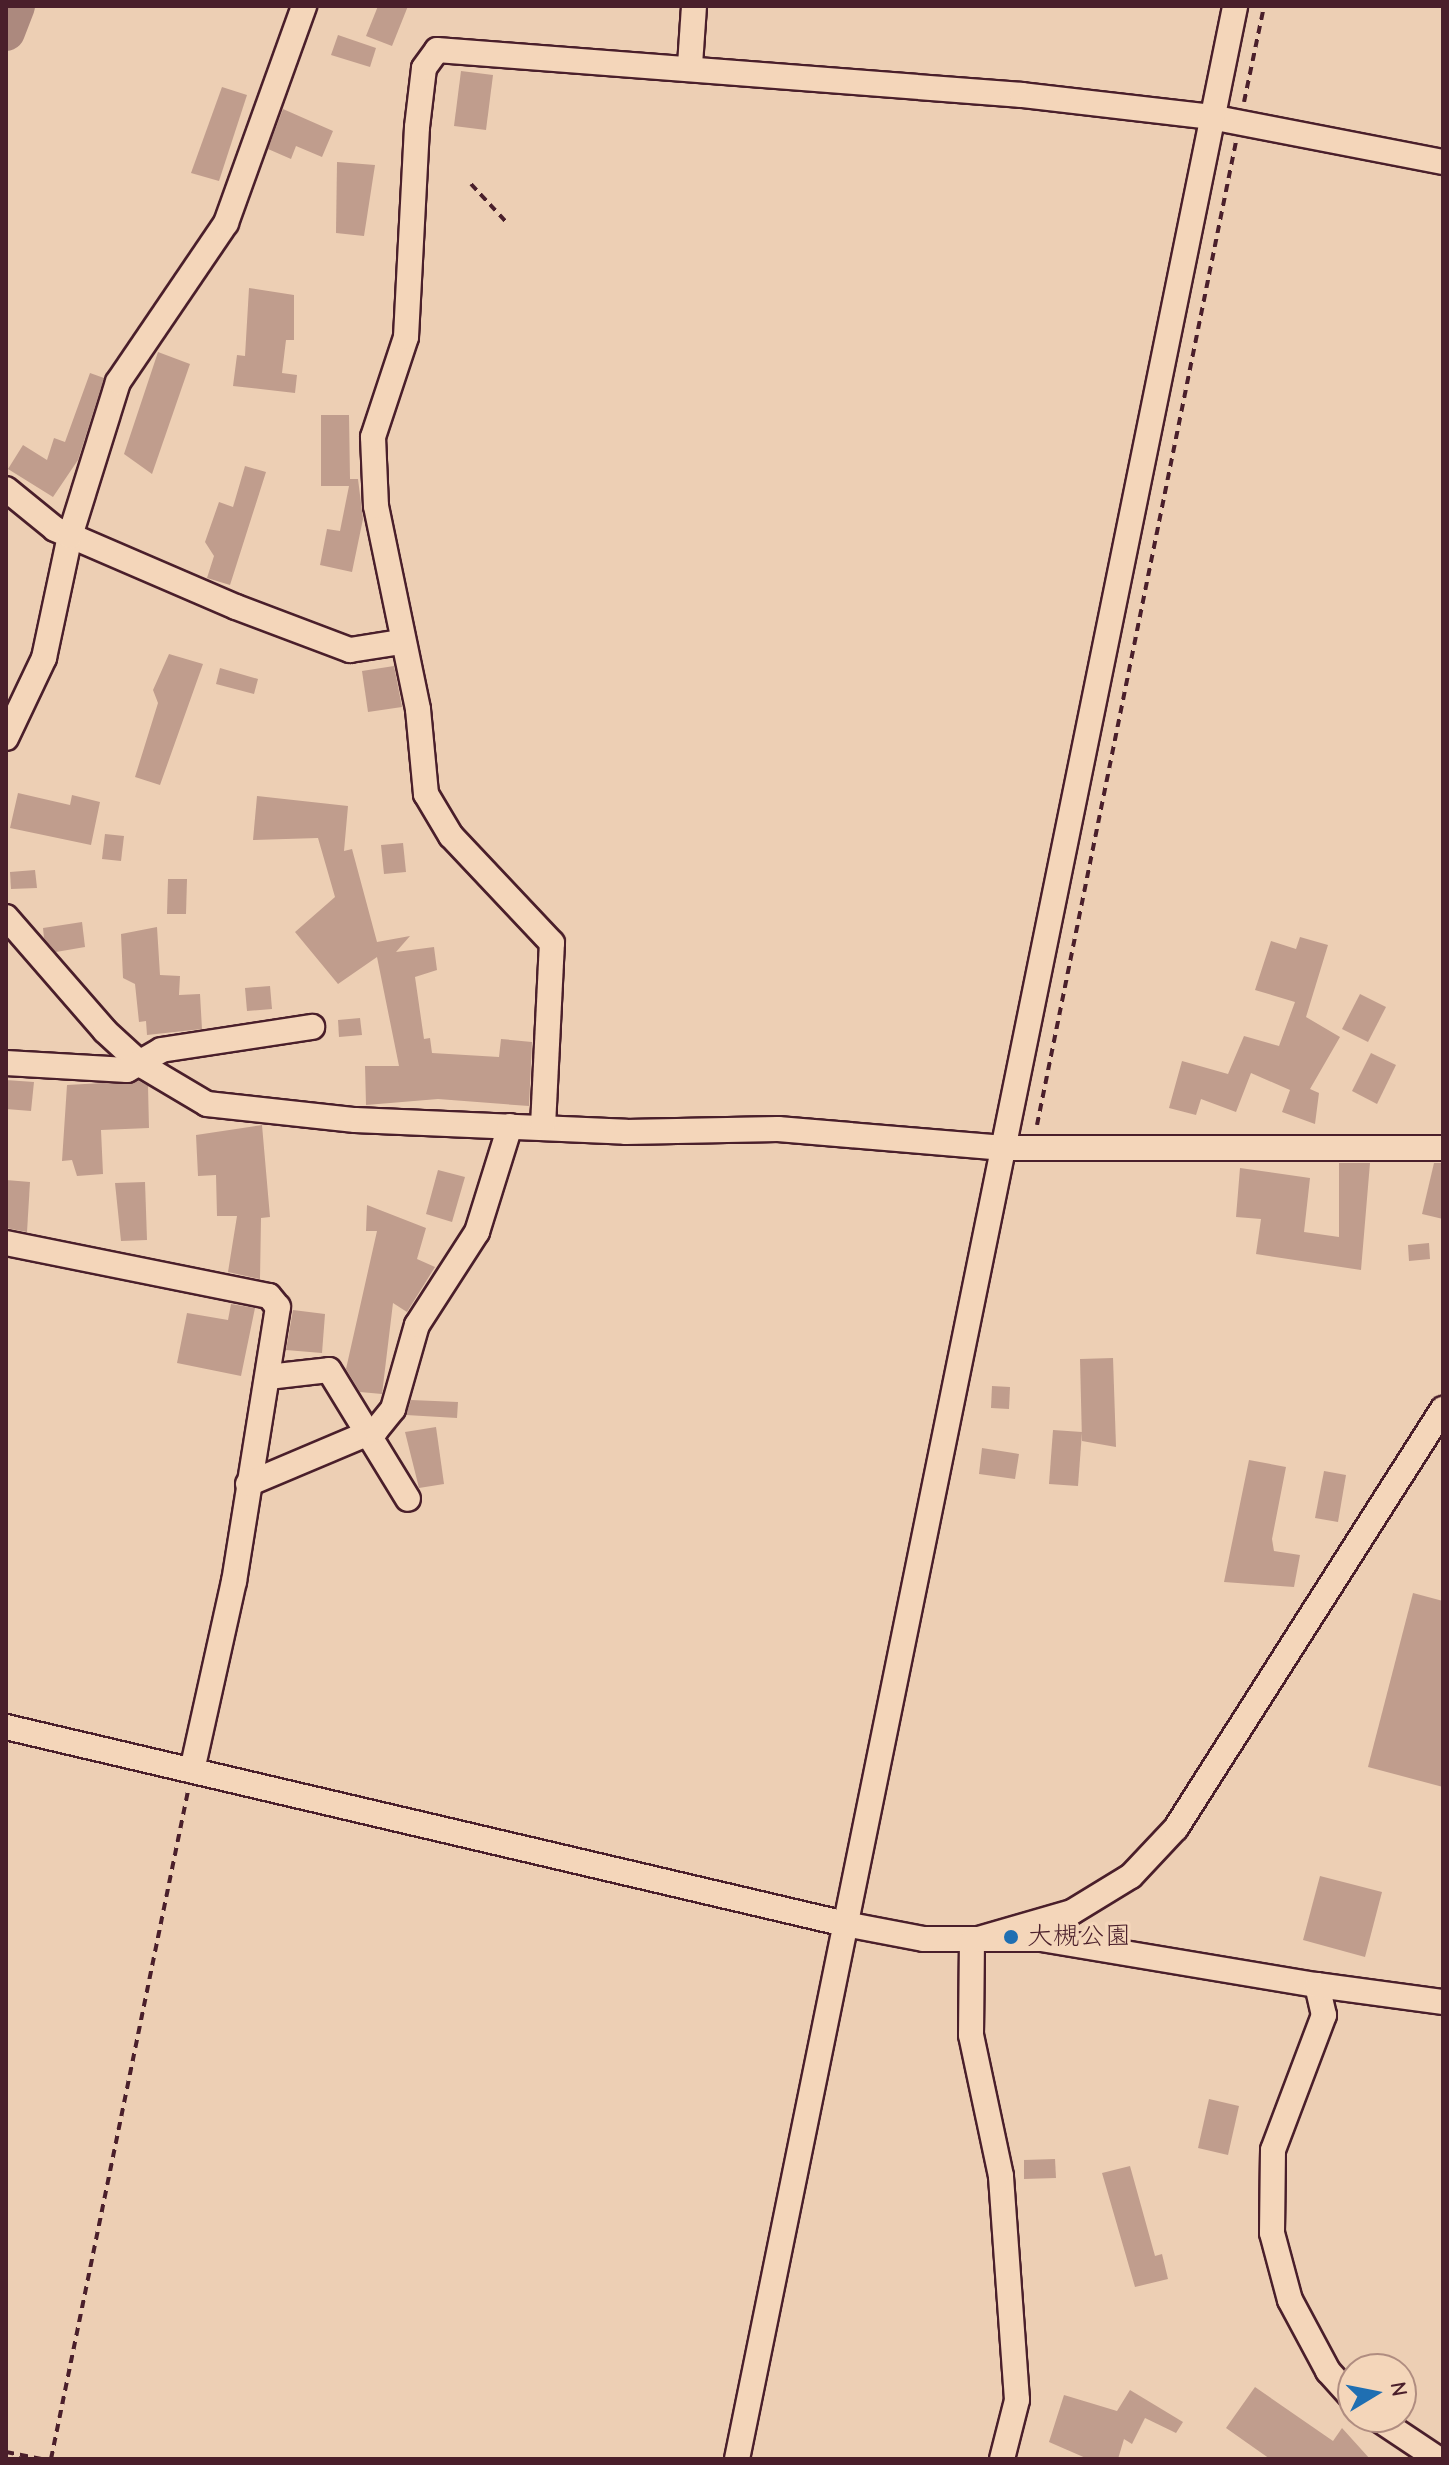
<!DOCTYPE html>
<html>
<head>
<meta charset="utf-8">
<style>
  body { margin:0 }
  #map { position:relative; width:1449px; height:2465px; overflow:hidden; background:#edcfb4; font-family:"Comic Neue","Klee One",sans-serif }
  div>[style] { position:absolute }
  .river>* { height:38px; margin:-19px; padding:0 19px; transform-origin:19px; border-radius:19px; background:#ac897e }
  .building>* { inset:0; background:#c09d8d }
  .path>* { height:4px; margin-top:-2px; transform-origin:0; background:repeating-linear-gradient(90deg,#4a1f2b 0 8px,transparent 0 14px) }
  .roads { filter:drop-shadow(2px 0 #4a1f2b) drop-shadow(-2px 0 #4a1f2b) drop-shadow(0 2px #4a1f2b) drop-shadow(0 -2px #4a1f2b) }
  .minor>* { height:24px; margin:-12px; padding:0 12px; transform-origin:12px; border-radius:12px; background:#f4d6ba }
  .dots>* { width:22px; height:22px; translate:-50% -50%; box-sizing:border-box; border:4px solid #f4d6ba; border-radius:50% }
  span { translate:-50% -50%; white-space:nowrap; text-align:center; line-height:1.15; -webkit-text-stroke:7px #f4d6ba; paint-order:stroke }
  .poi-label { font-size:26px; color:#4a1f2b }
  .left { translate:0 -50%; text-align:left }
  .frame { position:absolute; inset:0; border:8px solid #4a1f2b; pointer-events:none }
  .north { position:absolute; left:1337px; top:2353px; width:80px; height:80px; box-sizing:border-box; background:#f4d6ba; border:2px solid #b08d81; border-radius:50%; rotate:80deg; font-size:22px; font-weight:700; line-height:32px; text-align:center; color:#4a1f2b }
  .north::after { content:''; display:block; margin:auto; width:28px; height:36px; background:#1f6fb2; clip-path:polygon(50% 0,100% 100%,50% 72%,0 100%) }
</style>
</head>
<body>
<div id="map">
  <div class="river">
    <i style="left:6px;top:32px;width:28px;rotate:-69deg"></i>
  </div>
  <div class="building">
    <i style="clip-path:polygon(378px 6px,408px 6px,392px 46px,366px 36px)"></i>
    <i style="clip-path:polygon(338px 35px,376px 48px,370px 67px,331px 55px)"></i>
    <i style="clip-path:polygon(461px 71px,493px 75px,486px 130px,454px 126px)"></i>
    <i style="clip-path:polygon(222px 87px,247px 95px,219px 181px,191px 173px)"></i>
    <i style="clip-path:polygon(283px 109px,333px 131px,322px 157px,296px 146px,291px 159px,268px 149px)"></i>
    <i style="clip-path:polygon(337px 162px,375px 165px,364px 236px,336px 233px)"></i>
    <i style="clip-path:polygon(249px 288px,294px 295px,294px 340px,286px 340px,282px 373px,297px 375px,295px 393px,233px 386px,237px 355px,245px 356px)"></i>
    <i style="clip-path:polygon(158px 352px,190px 364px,152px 474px,124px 454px)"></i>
    <i style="clip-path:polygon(90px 373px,104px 378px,78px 460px,53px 497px,8px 469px,23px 445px,47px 460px,54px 438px,65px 442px)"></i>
    <i style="clip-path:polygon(321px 415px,349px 415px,350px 479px,358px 479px,363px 519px,352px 572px,320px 565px,327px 529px,340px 531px,349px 486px,321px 486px)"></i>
    <i style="clip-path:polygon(245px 466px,266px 472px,230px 585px,207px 578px,214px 556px,205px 542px,219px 502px,233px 507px)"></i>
    <i style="clip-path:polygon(169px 654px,203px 664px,160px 785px,135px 777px,158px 703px,153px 690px)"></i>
    <i style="clip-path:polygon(394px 666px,402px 707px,368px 712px,362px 671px)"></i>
    <i style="clip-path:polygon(220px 668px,258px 679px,254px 694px,216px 684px)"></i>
    <i style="clip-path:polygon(18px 793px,70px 805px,72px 795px,100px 802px,91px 845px,10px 828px)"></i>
    <i style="clip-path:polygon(257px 796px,348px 806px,344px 851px,352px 849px,377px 942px,410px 936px,396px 952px,434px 947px,437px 970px,415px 977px,424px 1039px,430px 1038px,432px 1053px,499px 1057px,501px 1039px,532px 1042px,529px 1106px,438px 1099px,366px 1105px,365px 1066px,399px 1066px,377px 957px,338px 984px,295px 932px,335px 897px,318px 838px,253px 840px)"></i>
    <i style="clip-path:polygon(105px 834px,124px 836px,121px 861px,102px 859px)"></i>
    <i style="clip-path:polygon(403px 843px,406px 872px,384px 874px,381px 845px)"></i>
    <i style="clip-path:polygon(35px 870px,37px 888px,11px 889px,10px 872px)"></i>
    <i style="clip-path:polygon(168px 879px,187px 879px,186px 914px,167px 914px)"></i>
    <i style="clip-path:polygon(82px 922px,85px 947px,56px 952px,44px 938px,43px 928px)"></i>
    <i style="clip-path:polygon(157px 927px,160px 975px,180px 976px,179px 995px,200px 994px,202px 1029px,147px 1035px,146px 1021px,139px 1022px,135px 984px,123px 978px,121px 934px)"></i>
    <i style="clip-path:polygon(1300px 937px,1328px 945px,1306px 1017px,1340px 1037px,1310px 1089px,1319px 1093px,1315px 1124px,1282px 1112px,1290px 1090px,1251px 1073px,1236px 1112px,1201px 1099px,1196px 1115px,1169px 1108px,1182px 1061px,1228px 1074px,1244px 1036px,1279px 1046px,1295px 1002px,1255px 990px,1271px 941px,1296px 949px)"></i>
    <i style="clip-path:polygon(270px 986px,272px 1009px,247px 1011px,245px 988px)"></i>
    <i style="clip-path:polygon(1360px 994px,1386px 1007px,1368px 1042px,1342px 1029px)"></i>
    <i style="clip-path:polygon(360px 1018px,362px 1035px,339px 1037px,338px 1020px)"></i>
    <i style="clip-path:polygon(1371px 1053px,1396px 1065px,1377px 1104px,1352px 1091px)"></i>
    <i style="clip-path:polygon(6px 1080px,34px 1082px,31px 1111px,6px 1109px)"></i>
    <i style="clip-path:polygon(139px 1081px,148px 1086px,149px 1128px,101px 1130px,103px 1174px,77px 1176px,72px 1160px,62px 1161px,67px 1085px)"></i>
    <i style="clip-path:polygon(262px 1125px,270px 1217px,261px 1218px,260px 1279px,228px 1272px,237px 1216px,217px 1216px,216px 1175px,198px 1176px,196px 1135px)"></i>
    <i style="clip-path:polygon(1339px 1163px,1370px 1163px,1361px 1270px,1256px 1254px,1261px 1219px,1236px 1217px,1240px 1168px,1310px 1178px,1304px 1232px,1339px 1237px)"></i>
    <i style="clip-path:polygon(1434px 1163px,1443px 1163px,1443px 1219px,1422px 1214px)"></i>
    <i style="clip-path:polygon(438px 1170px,465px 1177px,452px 1222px,426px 1214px)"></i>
    <i style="clip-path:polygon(6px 1180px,30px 1182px,27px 1232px,6px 1228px)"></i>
    <i style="clip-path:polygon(145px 1182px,147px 1240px,121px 1241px,115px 1183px)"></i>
    <i style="clip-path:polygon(367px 1205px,426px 1228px,417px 1259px,435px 1267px,407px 1312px,393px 1303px,382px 1394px,360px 1392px,346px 1369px,377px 1231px,366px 1231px)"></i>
    <i style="clip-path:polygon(1429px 1243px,1430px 1259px,1409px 1261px,1408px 1245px)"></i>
    <i style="clip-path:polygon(231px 1304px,255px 1308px,241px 1376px,177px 1363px,187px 1313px,228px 1320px)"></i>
    <i style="clip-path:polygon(293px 1310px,325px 1314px,322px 1353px,286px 1350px)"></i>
    <i style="clip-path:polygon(1113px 1358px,1116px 1447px,1082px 1441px,1080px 1359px)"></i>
    <i style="clip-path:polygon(992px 1386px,1010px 1387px,1009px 1409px,991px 1408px)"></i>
    <i style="clip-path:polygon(411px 1400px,458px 1402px,457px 1418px,406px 1415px)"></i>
    <i style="clip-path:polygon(436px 1427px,444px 1484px,419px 1488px,405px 1432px)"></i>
    <i style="clip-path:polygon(1053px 1430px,1082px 1432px,1078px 1486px,1049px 1484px)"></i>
    <i style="clip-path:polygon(982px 1448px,1019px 1454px,1015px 1479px,979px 1474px)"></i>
    <i style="clip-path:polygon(1249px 1460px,1286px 1467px,1272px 1539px,1274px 1551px,1300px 1555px,1294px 1587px,1224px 1582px)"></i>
    <i style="clip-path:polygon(1324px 1471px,1346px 1475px,1338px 1522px,1315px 1518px)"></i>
    <i style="clip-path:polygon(1413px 1593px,1443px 1601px,1443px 1787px,1368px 1767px)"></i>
    <i style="clip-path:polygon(1320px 1876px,1382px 1892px,1365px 1957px,1303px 1940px)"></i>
    <i style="clip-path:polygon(1209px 2099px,1239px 2106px,1228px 2155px,1198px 2148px)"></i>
    <i style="clip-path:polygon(1055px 2159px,1056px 2178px,1024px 2179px,1024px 2160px)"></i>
    <i style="clip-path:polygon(1130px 2166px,1155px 2256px,1162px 2254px,1168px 2279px,1135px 2287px,1102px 2173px)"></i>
    <i style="clip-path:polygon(1255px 2387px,1333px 2441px,1342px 2428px,1370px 2459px,1270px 2459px,1226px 2428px)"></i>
    <i style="clip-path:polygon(1130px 2390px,1183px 2422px,1176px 2433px,1145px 2418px,1132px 2444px,1124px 2439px,1118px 2459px,1088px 2459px,1049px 2442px,1064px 2395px,1117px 2411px)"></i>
  </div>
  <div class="path">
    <i style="left:1244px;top:102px;width:98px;rotate:-78.2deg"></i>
    <i style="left:471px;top:184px;width:54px;rotate:47.2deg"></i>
    <i style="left:1037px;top:1125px;width:1003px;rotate:-78.56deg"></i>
    <i style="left:6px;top:2452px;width:36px;rotate:11deg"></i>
    <i style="left:51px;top:2459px;width:682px;rotate:-78.41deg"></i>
  </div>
  <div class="roads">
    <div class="minor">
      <i style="left:690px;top:65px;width:59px;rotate:-86.1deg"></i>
      <i style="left:6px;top:489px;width:63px;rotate:39.2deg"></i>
      <i style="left:55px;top:529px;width:197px;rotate:23.3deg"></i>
      <i style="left:236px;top:607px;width:122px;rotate:20.7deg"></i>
      <i style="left:350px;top:650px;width:52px;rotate:-8.9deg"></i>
      <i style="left:6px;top:738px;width:89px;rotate:-64.6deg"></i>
      <i style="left:44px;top:658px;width:125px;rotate:-78deg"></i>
      <i style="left:70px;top:536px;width:161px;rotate:-72.7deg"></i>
      <i style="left:118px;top:382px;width:192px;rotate:-55.8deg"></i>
      <i style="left:226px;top:223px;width:231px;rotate:-70.2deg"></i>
      <i style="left:6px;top:917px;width:151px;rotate:49deg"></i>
      <i style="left:105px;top:1031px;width:52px;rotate:42.6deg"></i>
      <i style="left:143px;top:1066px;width:74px;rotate:30.7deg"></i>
      <i style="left:207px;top:1104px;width:149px;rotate:6.2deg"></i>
      <i style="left:355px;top:1120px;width:271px;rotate:2.5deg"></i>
      <i style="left:626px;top:1132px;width:152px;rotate:-1.1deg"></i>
      <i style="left:778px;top:1129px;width:227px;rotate:4.8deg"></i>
      <i style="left:1004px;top:1148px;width:439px"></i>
      <i style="left:6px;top:1063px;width:121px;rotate:3.3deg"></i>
      <i style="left:127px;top:1070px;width:39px;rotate:-30deg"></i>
      <i style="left:161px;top:1050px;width:153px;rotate:-8.7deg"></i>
      <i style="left:543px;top:1126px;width:183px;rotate:-87.2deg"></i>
      <i style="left:552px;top:943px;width:147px;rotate:-133.3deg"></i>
      <i style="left:451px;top:836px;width:49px;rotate:-120.8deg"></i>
      <i style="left:426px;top:794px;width:85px;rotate:-95.4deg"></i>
      <i style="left:418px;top:709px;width:207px;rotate:-101.7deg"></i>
      <i style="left:376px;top:506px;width:69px;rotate:-92.5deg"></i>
      <i style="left:373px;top:437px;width:105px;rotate:-71.7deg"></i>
      <i style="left:406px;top:337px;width:210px;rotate:-87deg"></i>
      <i style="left:417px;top:127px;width:59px;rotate:-83.2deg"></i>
      <i style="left:424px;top:68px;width:22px;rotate:-54deg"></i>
      <i style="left:437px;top:50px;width:587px;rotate:4.4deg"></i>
      <i style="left:1022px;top:95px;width:190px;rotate:6.6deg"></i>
      <i style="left:1211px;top:117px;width:236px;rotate:11deg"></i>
      <i style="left:6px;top:1243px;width:268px;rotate:11.4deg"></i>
      <i style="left:269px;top:1296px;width:14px;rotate:51deg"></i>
      <i style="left:278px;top:1307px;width:278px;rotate:99.1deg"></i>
      <i style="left:234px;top:1581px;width:194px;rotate:102.5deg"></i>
      <i style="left:268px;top:1377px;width:61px;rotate:-6.5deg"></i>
      <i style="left:329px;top:1370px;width:151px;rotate:58.5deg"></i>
      <i style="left:248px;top:1484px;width:139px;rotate:-22.9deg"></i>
      <i style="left:376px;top:1430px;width:27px;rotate:-51deg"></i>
      <i style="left:393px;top:1409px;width:87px;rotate:-74.1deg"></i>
      <i style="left:417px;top:1325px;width:111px;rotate:-57.2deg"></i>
      <i style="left:477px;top:1232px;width:111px;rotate:-72.7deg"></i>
      <i style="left:6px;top:1727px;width:862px;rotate:13.21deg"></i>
      <i style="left:845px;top:1924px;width:80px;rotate:10.8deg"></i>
      <i style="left:924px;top:1939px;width:117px"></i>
      <i style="left:1041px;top:1939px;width:280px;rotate:9.5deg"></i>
      <i style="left:1317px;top:1985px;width:31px;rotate:77deg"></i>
      <i style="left:1324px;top:2015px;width:144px;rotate:110.7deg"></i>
      <i style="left:1273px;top:2150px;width:83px;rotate:90.7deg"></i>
      <i style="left:1272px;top:2233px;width:69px;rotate:75deg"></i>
      <i style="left:1290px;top:2300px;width:81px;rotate:61.8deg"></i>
      <i style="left:1328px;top:2371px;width:38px;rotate:48deg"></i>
      <i style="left:1317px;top:1985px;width:127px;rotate:7.7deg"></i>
      <i style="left:1375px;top:2417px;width:76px;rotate:33.7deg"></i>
      <i style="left:737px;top:2459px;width:2503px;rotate:-78.52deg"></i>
      <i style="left:1002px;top:2459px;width:61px;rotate:-75.7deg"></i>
      <i style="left:1017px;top:2400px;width:225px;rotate:-94.1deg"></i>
      <i style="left:1001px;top:2176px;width:144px;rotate:-102deg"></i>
      <i style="left:971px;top:2035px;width:94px;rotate:-89.4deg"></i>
      <i style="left:972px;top:1941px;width:104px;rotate:-16.2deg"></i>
      <i style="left:1072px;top:1912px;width:69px;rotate:-31.4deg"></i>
      <i style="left:1131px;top:1876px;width:66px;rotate:-46.8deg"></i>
      <i style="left:1176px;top:1828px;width:497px;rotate:-57.5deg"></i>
    </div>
  </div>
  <div class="dots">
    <i style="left:1011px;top:1937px;background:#1f6fb2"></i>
  </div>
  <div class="poi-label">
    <span class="left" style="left:1027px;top:1937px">大槻公園</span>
  </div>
  <div class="frame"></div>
  <div class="north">N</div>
</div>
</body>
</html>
